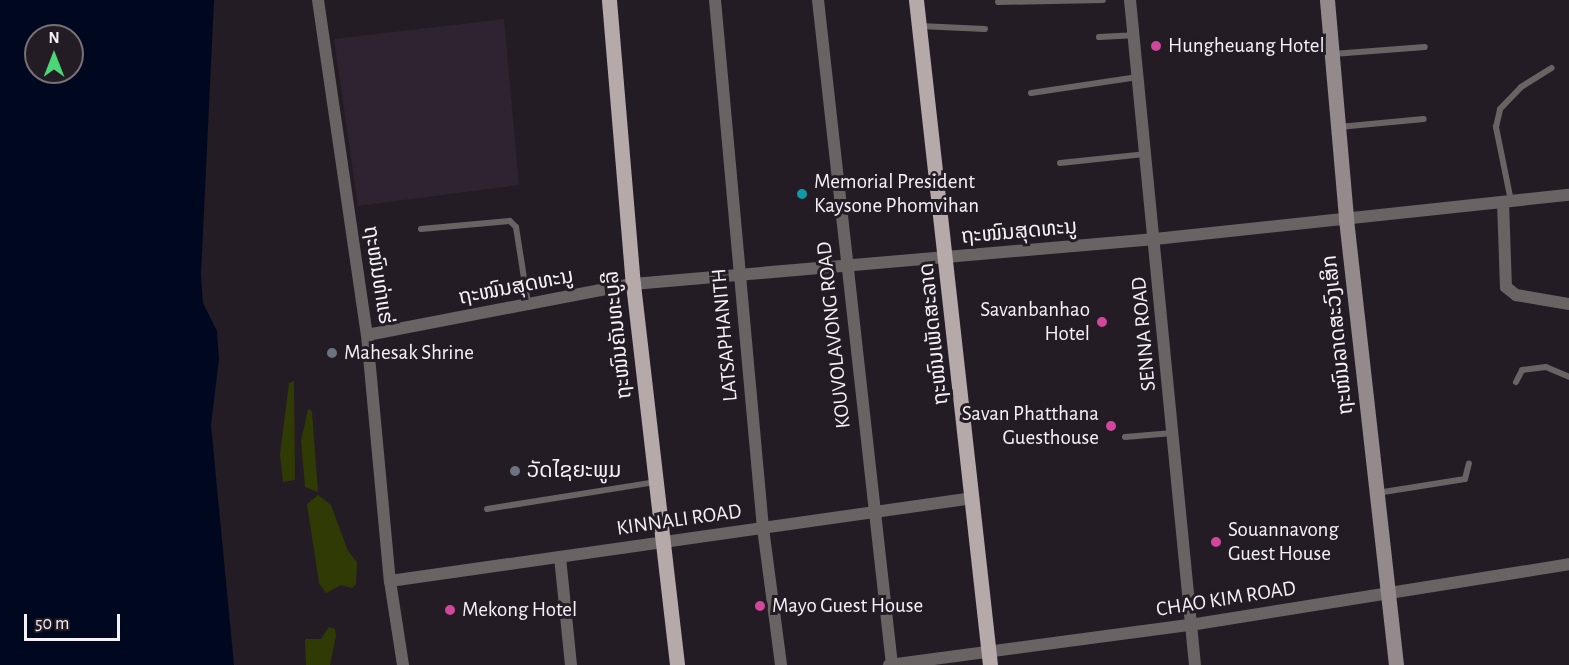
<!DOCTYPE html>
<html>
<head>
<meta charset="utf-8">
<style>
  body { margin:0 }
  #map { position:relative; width:1569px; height:665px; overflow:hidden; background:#231c24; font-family:"Alegreya Sans","Noto Sans Lao",sans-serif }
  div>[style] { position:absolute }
  .built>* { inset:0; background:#2e2330 }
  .green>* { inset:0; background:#303a04 }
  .water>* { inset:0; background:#000820 }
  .lane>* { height:6px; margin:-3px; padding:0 3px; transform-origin:3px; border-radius:3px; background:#696364 }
  .street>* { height:12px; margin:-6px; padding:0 6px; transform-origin:6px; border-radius:6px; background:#696364 }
  .secondary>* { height:15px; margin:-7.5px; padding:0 7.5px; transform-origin:7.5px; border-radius:7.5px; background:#948a8c }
  .primary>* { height:15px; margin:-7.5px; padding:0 7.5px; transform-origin:7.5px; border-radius:7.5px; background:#b5a9aa }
  .dots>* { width:16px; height:16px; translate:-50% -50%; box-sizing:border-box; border:3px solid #231c24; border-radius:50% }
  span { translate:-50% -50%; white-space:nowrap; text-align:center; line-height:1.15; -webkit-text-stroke:6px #231c24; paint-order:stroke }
  .poi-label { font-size:21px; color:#f6f1f7 }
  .left { translate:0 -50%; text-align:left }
  .right { translate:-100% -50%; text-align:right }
  .street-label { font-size:21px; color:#f6f1f7 }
  .north { position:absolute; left:24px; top:24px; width:60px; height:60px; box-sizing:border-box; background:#231c24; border:2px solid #777178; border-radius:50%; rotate:0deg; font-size:16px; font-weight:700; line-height:24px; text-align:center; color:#f6f1f7 }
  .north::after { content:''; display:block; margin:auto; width:21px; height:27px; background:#4cd677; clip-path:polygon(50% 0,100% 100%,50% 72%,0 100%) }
  .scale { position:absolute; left:24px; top:614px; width:96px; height:27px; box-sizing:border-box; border:3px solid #f6f1f7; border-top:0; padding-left:8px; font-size:18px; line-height:21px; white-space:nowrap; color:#f6f1f7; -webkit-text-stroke:4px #231c24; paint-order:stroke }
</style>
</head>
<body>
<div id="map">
  <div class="built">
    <i style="clip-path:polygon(504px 19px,519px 185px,358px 206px,334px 39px)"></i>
  </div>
  <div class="green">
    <i style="clip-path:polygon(294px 381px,295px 480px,283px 482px,280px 454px,289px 383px)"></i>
    <i style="clip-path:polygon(308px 409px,312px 411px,318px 492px,305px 487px,301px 441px)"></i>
    <i style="clip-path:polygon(318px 495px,331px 505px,348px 551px,357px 562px,356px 584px,352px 588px,341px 585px,326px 593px,319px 583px,307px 504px)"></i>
    <i style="clip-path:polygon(329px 627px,335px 629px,336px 636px,330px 665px,306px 665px,305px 639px,321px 639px)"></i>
  </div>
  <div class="water">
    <i style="clip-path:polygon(evenodd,0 0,214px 0,201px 275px,203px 303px,217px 331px,219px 359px,211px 425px,234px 665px,0 665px,0 0,36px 36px,72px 36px,72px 72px,36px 72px,36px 36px)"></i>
  </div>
  <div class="lane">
    <i style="left:998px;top:2px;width:105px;rotate:-1.1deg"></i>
    <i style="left:920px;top:26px;width:65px;rotate:2.6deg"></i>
    <i style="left:1099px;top:37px;width:34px;rotate:-3deg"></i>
    <i style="left:1333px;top:54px;width:92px;rotate:-4.4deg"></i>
    <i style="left:1031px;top:93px;width:108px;rotate:-8.5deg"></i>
    <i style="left:1339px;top:127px;width:85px;rotate:-5.4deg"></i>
    <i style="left:1060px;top:163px;width:85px;rotate:-6deg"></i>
    <i style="left:1511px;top:201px;width:76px;rotate:-101.5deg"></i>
    <i style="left:1496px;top:127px;width:18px;rotate:-77deg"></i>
    <i style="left:1500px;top:109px;width:30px;rotate:-46deg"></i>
    <i style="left:1521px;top:87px;width:36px;rotate:-32deg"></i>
    <i style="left:421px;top:229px;width:89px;rotate:-5.1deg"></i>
    <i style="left:510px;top:221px;width:8px;rotate:45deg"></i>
    <i style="left:516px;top:227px;width:78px;rotate:81.1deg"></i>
    <i style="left:1516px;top:382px;width:13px;rotate:-63deg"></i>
    <i style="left:1522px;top:370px;width:24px;rotate:-7deg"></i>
    <i style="left:1546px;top:367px;width:25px;rotate:23deg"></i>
    <i style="left:1125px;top:437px;width:48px;rotate:-4.8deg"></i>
    <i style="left:1377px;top:493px;width:89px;rotate:-9deg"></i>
    <i style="left:1465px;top:479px;width:16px;rotate:-76deg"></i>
    <i style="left:487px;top:509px;width:170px;rotate:-9.1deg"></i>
  </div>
  <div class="street">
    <i style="left:318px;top:0;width:339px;rotate:81.7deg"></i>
    <i style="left:367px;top:335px;width:247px;rotate:84.7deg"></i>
    <i style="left:390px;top:581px;width:85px;rotate:81.2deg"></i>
    <i style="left:715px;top:0;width:530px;rotate:84.81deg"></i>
    <i style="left:763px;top:528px;width:138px;rotate:82.5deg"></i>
    <i style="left:818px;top:0;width:669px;rotate:83.65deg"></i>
    <i style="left:1130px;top:0;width:668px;rotate:84.42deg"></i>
    <i style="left:1503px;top:202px;width:85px;rotate:88deg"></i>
    <i style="left:1506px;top:287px;width:13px;rotate:39deg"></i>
    <i style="left:1516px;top:295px;width:54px;rotate:9.6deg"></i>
    <i style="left:367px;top:335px;width:271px;rotate:-10.9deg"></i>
    <i style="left:633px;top:284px;width:524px;rotate:-4.93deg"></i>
    <i style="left:1155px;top:239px;width:416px;rotate:-6.1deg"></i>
    <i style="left:560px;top:557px;width:109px;rotate:84.2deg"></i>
    <i style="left:390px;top:581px;width:589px;rotate:-8.1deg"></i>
    <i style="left:889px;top:665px;width:304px;rotate:-7.6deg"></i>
    <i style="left:1190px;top:625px;width:384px;rotate:-9.1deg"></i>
  </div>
  <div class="secondary">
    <i style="left:1327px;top:0;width:220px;rotate:85deg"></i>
    <i style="left:1346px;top:219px;width:449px;rotate:83.6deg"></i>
  </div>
  <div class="primary">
    <i style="left:609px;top:0;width:285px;rotate:85.2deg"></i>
    <i style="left:633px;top:284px;width:384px;rotate:83.4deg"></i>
    <i style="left:916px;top:0;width:669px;rotate:83.65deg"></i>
  </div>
  <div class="dots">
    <i style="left:1156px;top:46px;background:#d1479c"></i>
    <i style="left:802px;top:194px;background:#0f9aa8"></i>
    <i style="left:1102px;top:322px;background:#d1479c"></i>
    <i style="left:332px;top:353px;background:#6b7280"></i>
    <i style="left:1111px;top:426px;background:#d1479c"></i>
    <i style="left:515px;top:471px;background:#6b7280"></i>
    <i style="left:1216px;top:542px;background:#d1479c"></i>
    <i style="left:760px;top:606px;background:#d1479c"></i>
    <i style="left:450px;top:610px;background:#d1479c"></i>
  </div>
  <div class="poi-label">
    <span class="left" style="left:1168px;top:46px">Hungheuang Hotel</span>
    <span class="left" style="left:814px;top:194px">Memorial President<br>Kaysone Phomvihan</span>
    <span class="right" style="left:1090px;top:322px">Savanbanhao<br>Hotel</span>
    <span class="left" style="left:344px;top:353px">Mahesak Shrine</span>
    <span class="right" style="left:1099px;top:426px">Savan Phatthana<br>Guesthouse</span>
    <span class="left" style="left:527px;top:471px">ວັດໄຊຍະພູມ</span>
    <span class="left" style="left:1228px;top:542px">Souannavong<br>Guest House</span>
    <span class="left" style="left:772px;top:606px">Mayo Guest House</span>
    <span class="left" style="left:462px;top:610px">Mekong Hotel</span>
  </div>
  <div class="street-label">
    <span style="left:1019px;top:232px;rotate:-5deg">ຖະໜົນສຸດທະນູ</span>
    <span style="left:378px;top:275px;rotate:81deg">ຖະໜົນທ່າແຮ່</span>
    <span style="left:516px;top:287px;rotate:-11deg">ຖະໜົນສຸດທະນູ</span>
    <span style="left:934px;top:334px;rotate:-96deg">ຖະໜົນເພັດສະລາດ</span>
    <span style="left:1144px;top:334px;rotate:-95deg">SENNA ROAD</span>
    <span style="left:618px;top:335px;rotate:-96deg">ຖະໜົນຄັນທະບູລີ</span>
    <span style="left:725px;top:335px;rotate:-95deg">LATSAPHANITH</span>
    <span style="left:834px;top:335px;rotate:-96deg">KOUVOLAVONG ROAD</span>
    <span style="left:1338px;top:335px;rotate:-96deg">ຖະໜົນລາດສະວົງເສິກ</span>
    <span style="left:679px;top:520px;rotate:-8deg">KINNALI ROAD</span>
    <span style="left:1226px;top:599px;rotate:-9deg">CHAO KIM ROAD</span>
  </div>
  <div class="north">N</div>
  <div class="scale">50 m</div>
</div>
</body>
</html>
